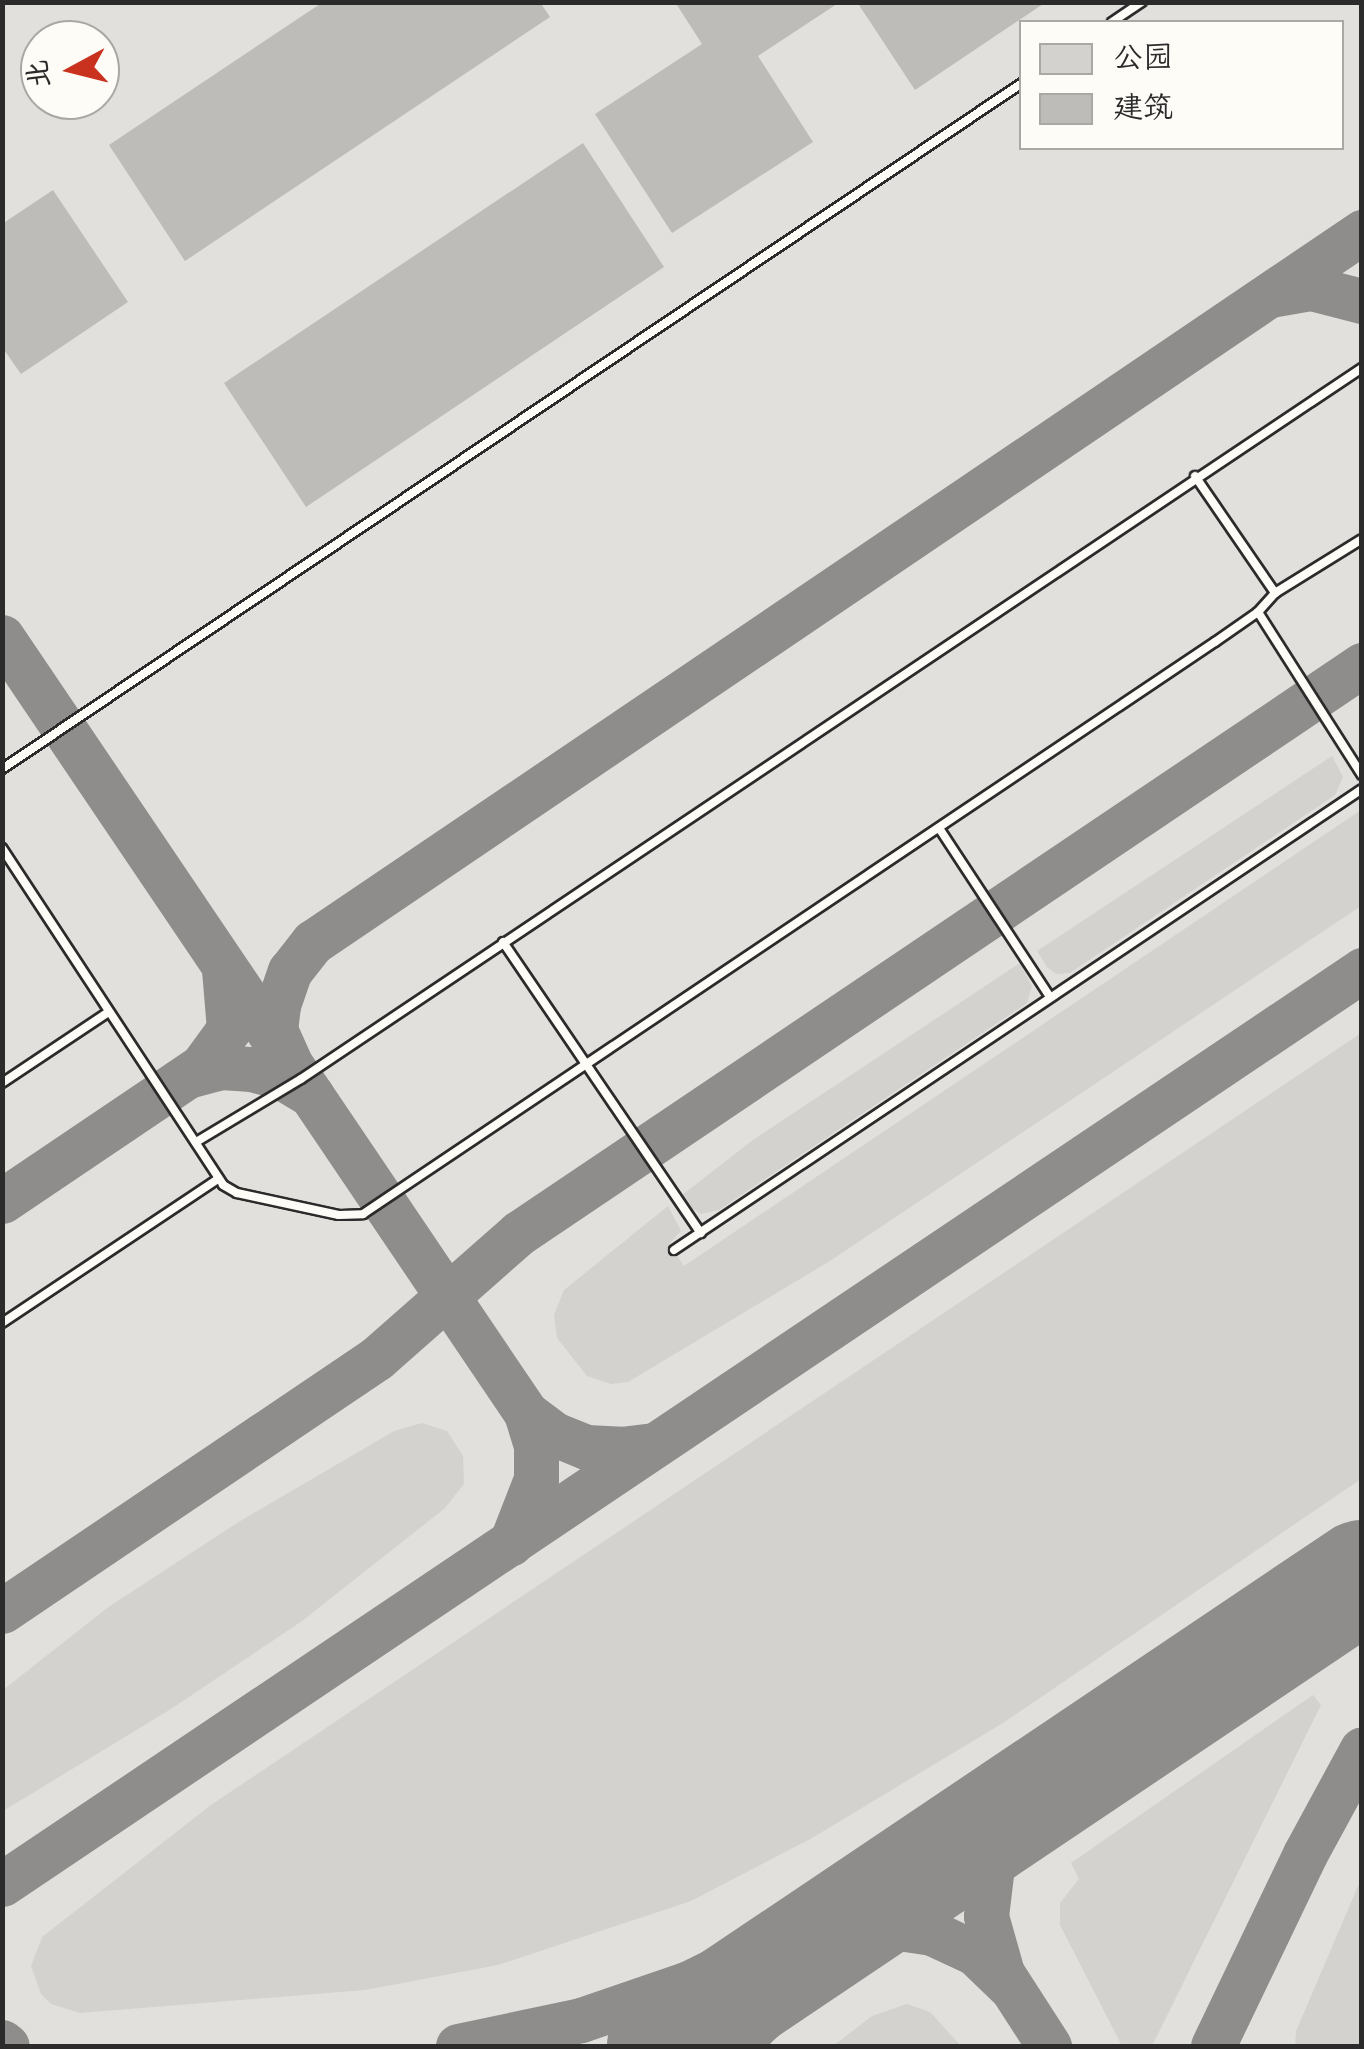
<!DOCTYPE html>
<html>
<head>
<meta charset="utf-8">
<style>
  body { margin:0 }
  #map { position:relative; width:1364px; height:2049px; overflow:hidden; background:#f0efeb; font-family:Dekko,"LXGW WenKai TC",sans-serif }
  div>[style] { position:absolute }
  .built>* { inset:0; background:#e1e0dc }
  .green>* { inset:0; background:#d3d2cf }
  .taxiway>* { height:45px; margin:-22.5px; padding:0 22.5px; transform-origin:22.5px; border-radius:22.5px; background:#8e8d8b }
  .runway>* { height:112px; margin:-56px; padding:0 56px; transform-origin:56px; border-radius:56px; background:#8e8d8b }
  .building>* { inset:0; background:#bdbcb8 }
  .roads { filter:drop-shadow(2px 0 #2b2b2b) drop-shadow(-2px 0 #2b2b2b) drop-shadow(0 2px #2b2b2b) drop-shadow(0 -2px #2b2b2b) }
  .lane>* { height:8px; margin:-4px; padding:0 4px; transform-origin:4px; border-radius:4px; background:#fdfcf7 }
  span { translate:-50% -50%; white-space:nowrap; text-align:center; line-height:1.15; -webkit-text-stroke:10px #fdfcf7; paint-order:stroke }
  .frame { position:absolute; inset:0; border:5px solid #2b2b2b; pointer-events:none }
  .legend { position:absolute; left:1019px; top:20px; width:325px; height:130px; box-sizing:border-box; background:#fdfcf7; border:2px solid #a9a8a5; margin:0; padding:12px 18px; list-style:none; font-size:30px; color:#2b2b2b }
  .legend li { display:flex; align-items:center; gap:20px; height:50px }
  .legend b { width:50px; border:2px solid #a9a8a5 }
  .north { position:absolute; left:20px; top:20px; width:100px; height:100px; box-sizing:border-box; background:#fdfcf7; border:2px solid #a9a8a5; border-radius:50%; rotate:263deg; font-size:28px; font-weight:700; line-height:40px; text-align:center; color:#2b2b2b }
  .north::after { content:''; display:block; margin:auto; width:35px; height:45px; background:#c8321e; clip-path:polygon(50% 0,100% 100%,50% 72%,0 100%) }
</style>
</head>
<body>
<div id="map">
  <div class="built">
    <i style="clip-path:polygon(evenodd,3px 3px,1361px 3px,1361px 2046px,3px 2046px,3px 3px,1022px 22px,1342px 22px,1342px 148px,1022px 148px,1022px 22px,3px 3px,40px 40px,100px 40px,100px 100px,40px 100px,40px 40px)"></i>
  </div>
  <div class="green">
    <i style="clip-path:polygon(1332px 756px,1343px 777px,1335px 795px,1070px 973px,1056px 974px,1047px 967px,1037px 951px)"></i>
    <i style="clip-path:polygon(1361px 810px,1361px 906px,830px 1261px,628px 1382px,611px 1384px,587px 1376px,557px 1338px,554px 1315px,564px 1290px,668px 1206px,681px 1231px,669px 1244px,684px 1266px)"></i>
    <i style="clip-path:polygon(1020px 963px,1032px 986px,1027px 1003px,719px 1210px,701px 1214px,690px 1207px,682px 1195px,753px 1140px)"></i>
    <i style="clip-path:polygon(1361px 1033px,1361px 1479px,1003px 1723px,812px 1838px,691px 1901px,498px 1965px,365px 1990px,80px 2013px,51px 2004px,41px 1994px,31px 1966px,42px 1937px,211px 1805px)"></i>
    <i style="clip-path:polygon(422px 1423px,447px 1431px,463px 1456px,464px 1484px,444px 1509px,302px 1621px,171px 1709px,3px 1811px,3px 1690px,107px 1608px,237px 1523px,394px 1431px)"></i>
    <i style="clip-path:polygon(1313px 1695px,1321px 1705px,1317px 1713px,1152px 2046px,1122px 2046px,1060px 1925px,1060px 1903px,1079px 1879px,1071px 1863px)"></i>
    <i style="clip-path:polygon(1361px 1879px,1361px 2046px,1295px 2046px,1296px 2031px)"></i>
    <i style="clip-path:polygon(907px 2004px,930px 2012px,961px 2046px,833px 2046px,872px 2016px)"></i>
  </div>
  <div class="taxiway">
    <i style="left:1270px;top:295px;width:42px;rotate:-9.7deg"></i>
    <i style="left:1311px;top:288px;width:53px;rotate:14.3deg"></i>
    <i style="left:2px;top:637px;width:936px;rotate:55.97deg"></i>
    <i style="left:526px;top:1413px;width:34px;rotate:73deg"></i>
    <i style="left:536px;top:1445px;width:34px;rotate:90deg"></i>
    <i style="left:536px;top:1479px;width:69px;rotate:111.3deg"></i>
    <i style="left:289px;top:1061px;width:34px;rotate:-114deg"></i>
    <i style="left:275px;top:1030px;width:25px;rotate:-83deg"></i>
    <i style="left:278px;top:1005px;width:36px;rotate:-71deg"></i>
    <i style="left:290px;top:971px;width:37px;rotate:-52deg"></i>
    <i style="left:313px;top:942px;width:1267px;rotate:-34.09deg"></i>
    <i style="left:191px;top:1075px;width:31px;rotate:-15deg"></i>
    <i style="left:221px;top:1067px;width:31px;rotate:4deg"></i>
    <i style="left:252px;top:1069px;width:32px;rotate:16deg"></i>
    <i style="left:283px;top:1078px;width:33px;rotate:31deg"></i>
    <i style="left:2px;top:1201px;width:241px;rotate:-34deg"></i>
    <i style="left:202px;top:1066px;width:46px;rotate:-53.9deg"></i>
    <i style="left:229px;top:1029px;width:59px;rotate:-94.8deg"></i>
    <i style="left:526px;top:1413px;width:35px;rotate:37deg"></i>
    <i style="left:554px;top:1434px;width:35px;rotate:22deg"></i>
    <i style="left:586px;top:1447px;width:35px;rotate:3deg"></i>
    <i style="left:621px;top:1449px;width:33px;rotate:-7deg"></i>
    <i style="left:2px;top:1611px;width:452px;rotate:-34deg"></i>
    <i style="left:377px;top:1358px;width:189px;rotate:-41.4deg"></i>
    <i style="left:519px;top:1233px;width:1017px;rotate:-33.97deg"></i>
    <i style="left:1212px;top:1677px;width:171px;rotate:-28.7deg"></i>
    <i style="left:1022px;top:1809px;width:57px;rotate:120.6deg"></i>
    <i style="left:993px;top:1858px;width:58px;rotate:96.9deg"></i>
    <i style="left:986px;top:1916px;width:59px;rotate:74.3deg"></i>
    <i style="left:1002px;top:1973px;width:87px;rotate:57.2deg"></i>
    <i style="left:2px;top:1884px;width:1639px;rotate:-33.9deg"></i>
    <i style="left:841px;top:1934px;width:45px;rotate:-10.3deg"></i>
    <i style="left:885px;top:1926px;width:48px;rotate:8.5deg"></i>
    <i style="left:932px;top:1933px;width:47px;rotate:24.9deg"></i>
    <i style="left:975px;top:1953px;width:47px;rotate:44.1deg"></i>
    <i style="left:2px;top:2042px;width:6px;rotate:39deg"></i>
    <i style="left:458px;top:2046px;width:126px;rotate:-11.9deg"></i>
    <i style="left:581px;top:2020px;width:114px;rotate:-18.9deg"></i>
    <i style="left:689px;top:1983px;width:222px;rotate:-26.2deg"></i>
    <i style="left:888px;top:1885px;width:170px;rotate:-31.3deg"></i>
    <i style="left:734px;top:2046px;width:193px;rotate:-43.5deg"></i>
    <i style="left:1213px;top:2046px;width:213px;rotate:-64.4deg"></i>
    <i style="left:1305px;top:1854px;width:119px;rotate:-61.5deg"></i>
  </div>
  <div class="runway">
    <i style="left:663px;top:2046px;width:842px;rotate:-33.92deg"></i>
  </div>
  <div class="building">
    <i style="clip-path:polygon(323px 2px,540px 2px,550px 17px,185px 261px,109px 145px)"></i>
    <i style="clip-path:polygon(675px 2px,840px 2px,758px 56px,813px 142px,672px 233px,595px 114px,702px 44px)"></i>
    <i style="clip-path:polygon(857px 2px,1046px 2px,915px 90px)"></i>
    <i style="clip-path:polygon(583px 143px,664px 267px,306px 507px,224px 383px)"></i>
    <i style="clip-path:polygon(53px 190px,128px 302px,21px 374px,2px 347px,2px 224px)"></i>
  </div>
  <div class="roads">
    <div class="lane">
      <i style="left:1112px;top:22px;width:36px;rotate:-34deg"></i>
      <i style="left:1195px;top:476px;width:142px;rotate:55.6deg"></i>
      <i style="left:1258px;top:612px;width:193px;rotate:57.5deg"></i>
      <i style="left:2px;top:769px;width:1229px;rotate:-33.92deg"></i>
      <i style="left:939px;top:828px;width:202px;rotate:56.7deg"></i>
      <i style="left:2px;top:848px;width:403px;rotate:56.7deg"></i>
      <i style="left:223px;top:1185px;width:16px;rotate:30deg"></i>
      <i style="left:237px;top:1193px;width:104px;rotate:12.2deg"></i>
      <i style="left:339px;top:1215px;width:24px;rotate:-2deg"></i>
      <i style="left:363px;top:1214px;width:1026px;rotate:-33.88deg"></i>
      <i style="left:1215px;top:642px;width:52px;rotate:-34.9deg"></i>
      <i style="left:1258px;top:612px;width:25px;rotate:-48deg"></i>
      <i style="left:1275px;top:593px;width:102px;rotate:-31.8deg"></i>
      <i style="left:503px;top:942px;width:352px;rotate:55.8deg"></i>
      <i style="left:2px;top:1083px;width:126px;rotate:-33.7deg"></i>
      <i style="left:196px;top:1142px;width:122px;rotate:-31deg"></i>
      <i style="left:301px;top:1079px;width:1277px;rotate:-33.83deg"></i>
      <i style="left:674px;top:1250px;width:828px;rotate:-33.82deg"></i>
      <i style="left:2px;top:1323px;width:260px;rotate:-33.7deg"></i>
    </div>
  </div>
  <div class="frame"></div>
  <ul class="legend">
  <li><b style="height:28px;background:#d3d2cf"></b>公园</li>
  <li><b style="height:28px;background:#bdbcb8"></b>建筑</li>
  </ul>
  <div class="north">北</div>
</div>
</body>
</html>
